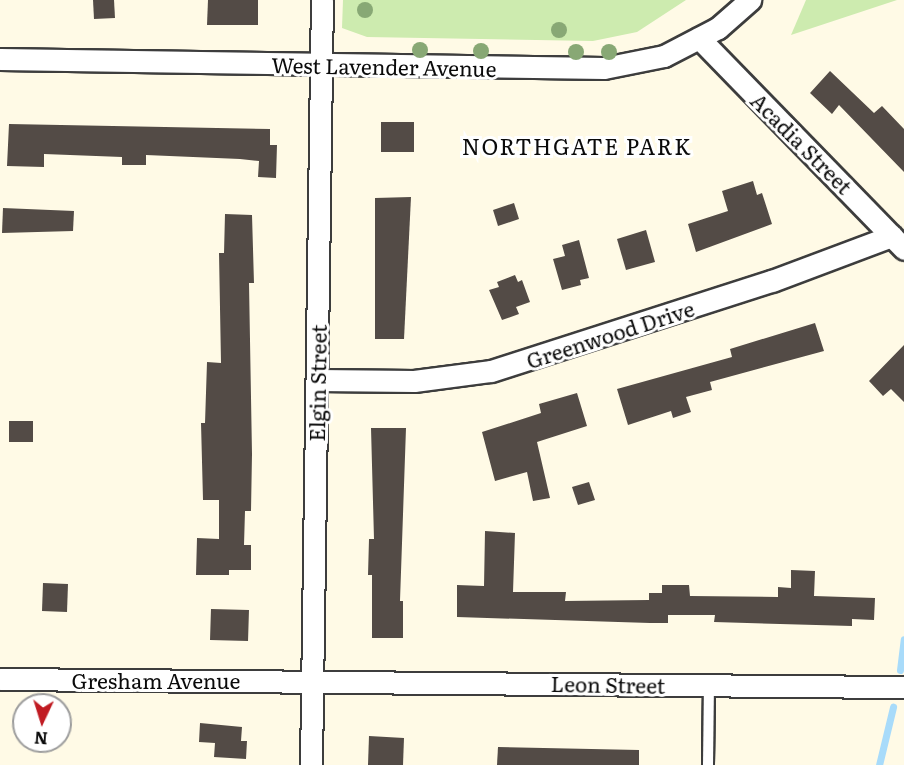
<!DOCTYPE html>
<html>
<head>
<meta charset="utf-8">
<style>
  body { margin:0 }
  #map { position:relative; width:904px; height:765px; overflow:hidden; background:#fffae6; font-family:Literata,serif }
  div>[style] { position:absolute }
  .green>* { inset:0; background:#cdebaf }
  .stream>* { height:7px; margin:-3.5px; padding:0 3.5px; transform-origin:3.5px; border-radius:3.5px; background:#a8dbfa }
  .building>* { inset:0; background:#534b46 }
  .roads { filter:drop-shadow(2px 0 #3d3d3d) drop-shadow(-2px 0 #3d3d3d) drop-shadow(0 2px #3d3d3d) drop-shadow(0 -2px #3d3d3d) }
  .service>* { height:10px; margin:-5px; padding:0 5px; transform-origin:5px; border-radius:5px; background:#fff }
  .minor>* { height:21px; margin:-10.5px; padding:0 10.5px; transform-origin:10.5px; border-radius:10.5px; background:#fff }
  .trees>* { width:16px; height:16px; margin:-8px; border-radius:50%; background:#88a875 }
  span { translate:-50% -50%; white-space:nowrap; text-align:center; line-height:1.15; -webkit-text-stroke:6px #fff; paint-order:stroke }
  .street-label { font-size:21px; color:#0a0a0a }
  .neighbourhood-label { font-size:22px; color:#0a0a0a; letter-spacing:1.5px }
  .north { position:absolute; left:12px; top:693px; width:60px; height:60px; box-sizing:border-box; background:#fff; border:2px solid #9d9d9d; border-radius:50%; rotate:184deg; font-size:16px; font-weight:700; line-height:24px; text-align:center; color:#0a0a0a }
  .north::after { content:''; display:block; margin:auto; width:21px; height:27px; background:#c01b22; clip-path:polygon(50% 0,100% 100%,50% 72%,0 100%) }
</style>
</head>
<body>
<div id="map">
  <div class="green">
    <i style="clip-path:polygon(343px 0,686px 0,637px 32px,593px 41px,367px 37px,342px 28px)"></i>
    <i style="clip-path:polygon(806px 0,897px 0,791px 35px)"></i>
  </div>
  <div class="stream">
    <i style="left:900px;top:670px;width:31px;rotate:-83deg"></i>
    <i style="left:879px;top:765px;width:60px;rotate:-76.4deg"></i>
  </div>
  <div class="building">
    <i style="clip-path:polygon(93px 0,114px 0,115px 18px,94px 19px)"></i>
    <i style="clip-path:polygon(208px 0,258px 0,258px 25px,207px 25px)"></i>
    <i style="clip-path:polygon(830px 71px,874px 113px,882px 106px,904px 129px,904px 172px,839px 105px,832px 114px,810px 93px)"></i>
    <i style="clip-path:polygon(381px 122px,414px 122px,414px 152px,381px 152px)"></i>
    <i style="clip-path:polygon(9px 124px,270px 129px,270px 145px,277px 145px,276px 178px,258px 177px,259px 161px,240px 159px,146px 155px,146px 165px,122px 165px,122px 157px,44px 154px,44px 167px,7px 166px)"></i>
    <i style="clip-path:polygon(753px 181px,757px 195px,762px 193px,772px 224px,696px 252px,688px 224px,728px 211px,722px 191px)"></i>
    <i style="clip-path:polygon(411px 197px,404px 339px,375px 339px,375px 198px)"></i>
    <i style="clip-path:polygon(514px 203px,519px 219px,498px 226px,493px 210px)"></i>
    <i style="clip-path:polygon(3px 208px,74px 211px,73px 231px,2px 233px)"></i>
    <i style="clip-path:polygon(225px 214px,252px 215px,254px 283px,249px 283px,252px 454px,251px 511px,245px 511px,244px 545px,251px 545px,251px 570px,229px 570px,229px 575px,196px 575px,197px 538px,219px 539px,219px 500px,203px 500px,201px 423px,205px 423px,207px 362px,221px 363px,219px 253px,224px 253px)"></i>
    <i style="clip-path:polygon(646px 230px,655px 262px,626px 270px,617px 239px)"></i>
    <i style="clip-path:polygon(579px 240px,589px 278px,580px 280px,581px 285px,562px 290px,553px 259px,565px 256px,562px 245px)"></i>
    <i style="clip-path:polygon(515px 275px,518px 282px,522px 280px,530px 302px,516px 307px,519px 314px,502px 320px,489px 290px,499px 287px,497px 282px)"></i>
    <i style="clip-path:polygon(815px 323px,824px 351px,710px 382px,712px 390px,686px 397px,691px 412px,673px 418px,671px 411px,628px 425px,617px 389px,732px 357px,730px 349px)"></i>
    <i style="clip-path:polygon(904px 345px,904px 402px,891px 389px,883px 396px,869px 381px)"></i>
    <i style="clip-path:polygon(577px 393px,587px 426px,537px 442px,550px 498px,533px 501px,527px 472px,495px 481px,482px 432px,541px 413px,539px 404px)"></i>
    <i style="clip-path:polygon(9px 421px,33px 421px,33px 442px,9px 442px)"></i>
    <i style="clip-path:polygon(371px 428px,406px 428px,400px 601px,403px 601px,403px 638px,372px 638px,372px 575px,368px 575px,369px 539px,374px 539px)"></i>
    <i style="clip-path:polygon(589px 482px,595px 500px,578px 505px,572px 487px)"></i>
    <i style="clip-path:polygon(485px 531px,515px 533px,513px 592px,566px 592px,565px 601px,649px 600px,649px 593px,662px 593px,662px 585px,689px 585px,690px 596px,778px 597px,778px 587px,791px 588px,791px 570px,815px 571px,814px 596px,875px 598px,874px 620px,852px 619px,852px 626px,714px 622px,715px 615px,668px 615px,668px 623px,650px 623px,457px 617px,457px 585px,484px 586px)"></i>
    <i style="clip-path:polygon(43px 583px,68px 584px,67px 612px,42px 611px)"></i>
    <i style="clip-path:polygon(211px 609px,249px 610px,248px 641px,210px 640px)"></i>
    <i style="clip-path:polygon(200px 723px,242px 727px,241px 741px,247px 741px,246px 759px,214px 757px,215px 743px,199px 742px)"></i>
    <i style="clip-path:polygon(369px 736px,404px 738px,403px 765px,368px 765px)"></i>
    <i style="clip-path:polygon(498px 747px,639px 750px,639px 765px,497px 765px)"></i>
  </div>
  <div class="roads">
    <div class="service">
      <i style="left:708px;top:765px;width:80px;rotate:-89.3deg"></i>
    </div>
    <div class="minor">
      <i style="left:699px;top:38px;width:294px;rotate:45.8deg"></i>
      <i style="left:0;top:59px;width:604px;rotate:0.85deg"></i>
      <i style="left:604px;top:68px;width:61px;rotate:-11.3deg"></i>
      <i style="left:664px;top:56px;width:61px;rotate:-27.4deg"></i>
      <i style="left:718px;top:28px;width:43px;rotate:-41.2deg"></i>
      <i style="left:317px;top:380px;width:97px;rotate:0.6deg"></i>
      <i style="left:414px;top:381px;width:78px;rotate:-7.4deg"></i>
      <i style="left:491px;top:371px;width:295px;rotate:-17.8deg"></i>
      <i style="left:772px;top:281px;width:128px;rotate:-20.6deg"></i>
      <i style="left:0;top:679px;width:904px;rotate:0.51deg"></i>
      <i style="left:311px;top:765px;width:765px;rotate:-89.18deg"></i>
    </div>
  </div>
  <div class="trees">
    <i style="left:365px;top:10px"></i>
    <i style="left:559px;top:30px"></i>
    <i style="left:420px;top:50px"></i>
    <i style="left:481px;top:51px"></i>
    <i style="left:576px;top:52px"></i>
    <i style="left:609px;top:52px"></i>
  </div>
  <div class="street-label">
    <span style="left:384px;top:66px;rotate:1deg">West Lavender Avenue</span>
    <span style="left:802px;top:143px;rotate:45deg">Acadia Street</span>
    <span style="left:610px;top:334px;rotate:-18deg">Greenwood Drive</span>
    <span style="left:317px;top:383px;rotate:-89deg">Elgin Street</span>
    <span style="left:156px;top:680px">Gresham Avenue</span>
    <span style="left:608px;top:684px;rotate:1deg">Leon Street</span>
  </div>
  <div class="neighbourhood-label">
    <span style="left:577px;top:146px">NORTHGATE PARK</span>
  </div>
  <div class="north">N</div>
</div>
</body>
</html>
